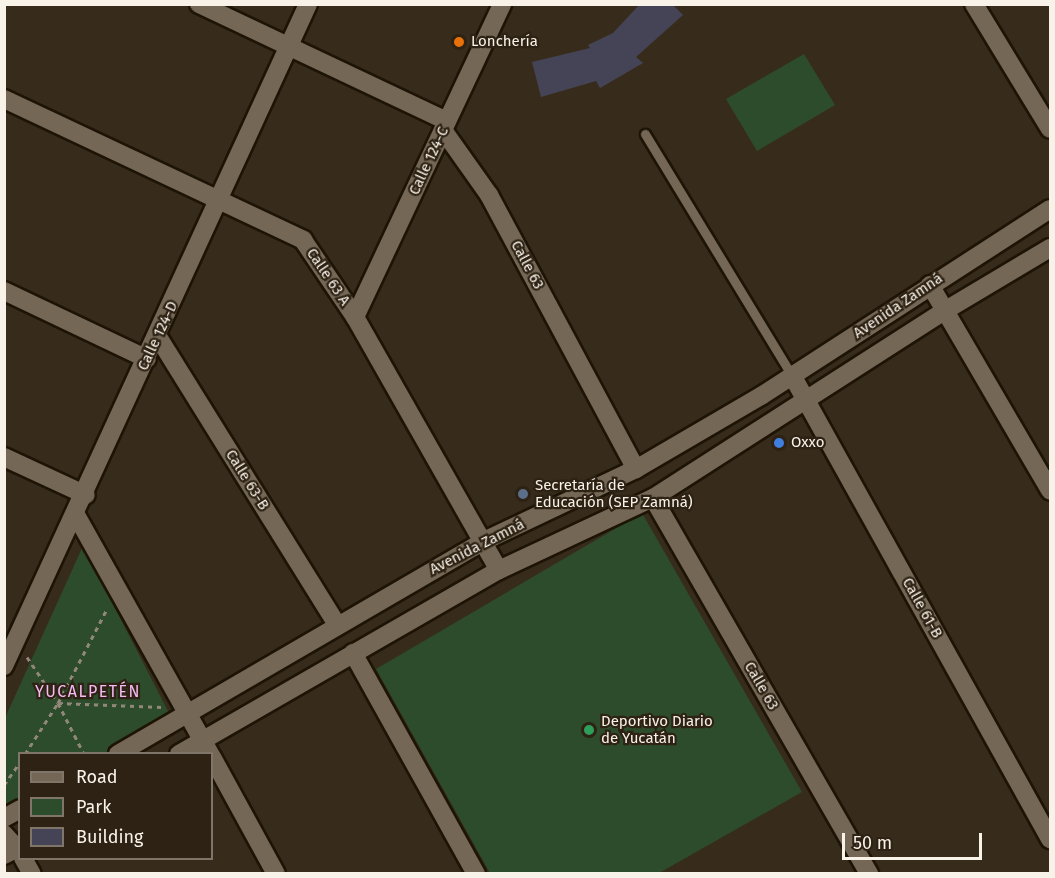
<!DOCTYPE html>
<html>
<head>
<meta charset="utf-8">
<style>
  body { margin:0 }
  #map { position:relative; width:1055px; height:878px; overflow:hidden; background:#372c1c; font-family:"Fira Sans",sans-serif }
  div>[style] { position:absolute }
  .green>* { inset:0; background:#2d4c2c }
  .building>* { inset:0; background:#454456 }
  .path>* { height:3px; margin-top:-1.5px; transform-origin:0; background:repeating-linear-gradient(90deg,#91877a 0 4.5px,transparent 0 9px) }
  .roads { filter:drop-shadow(2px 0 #1e1406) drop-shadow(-2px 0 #1e1406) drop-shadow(0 2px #1e1406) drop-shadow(0 -2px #1e1406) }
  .service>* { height:9px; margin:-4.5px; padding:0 4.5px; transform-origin:4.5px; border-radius:4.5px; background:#746756 }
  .minor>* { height:18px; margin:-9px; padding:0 9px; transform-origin:9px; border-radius:9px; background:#746756 }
  .tertiary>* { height:18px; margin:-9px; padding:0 9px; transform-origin:9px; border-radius:9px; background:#746756 }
  .dots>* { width:16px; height:16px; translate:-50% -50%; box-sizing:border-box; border:3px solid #2d2213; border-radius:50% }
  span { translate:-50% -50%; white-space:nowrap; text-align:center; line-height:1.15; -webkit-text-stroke:4.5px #2d2213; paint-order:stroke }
  .poi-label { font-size:15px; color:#f9f2e8 }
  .left { translate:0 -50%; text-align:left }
  .street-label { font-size:15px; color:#f9f2e8 }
  .neighbourhood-label { font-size:16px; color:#f6bbf3; letter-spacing:1.5px }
  .frame { position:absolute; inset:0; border:6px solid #f9f2e8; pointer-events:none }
  .legend { position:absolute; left:18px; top:752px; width:195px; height:108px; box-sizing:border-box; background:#2d2213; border:2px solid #7f7568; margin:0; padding:8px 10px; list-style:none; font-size:18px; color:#f9f2e8 }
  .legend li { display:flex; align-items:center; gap:12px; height:30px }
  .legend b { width:30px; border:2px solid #7f7568 }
  .scale { position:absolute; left:842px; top:833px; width:140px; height:27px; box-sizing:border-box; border:3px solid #f9f2e8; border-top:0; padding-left:8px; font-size:18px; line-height:21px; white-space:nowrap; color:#f9f2e8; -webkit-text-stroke:4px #2d2213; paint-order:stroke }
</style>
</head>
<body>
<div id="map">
  <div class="green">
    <i style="clip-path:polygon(804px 54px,835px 105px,757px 151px,726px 99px)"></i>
    <i style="clip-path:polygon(642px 513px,802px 792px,659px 873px,490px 873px,376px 669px)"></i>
    <i style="clip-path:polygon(83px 546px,170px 715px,108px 753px,20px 754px,19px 808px,5px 809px,5px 718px)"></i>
  </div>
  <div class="building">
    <i style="clip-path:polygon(640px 4px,672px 4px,683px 15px,636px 57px,643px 63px,600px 88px,596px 81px,541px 97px,532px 62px,590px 48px,588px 45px,613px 33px)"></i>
  </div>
  <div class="path">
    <i style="left:27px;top:657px;width:55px;rotate:56deg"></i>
    <i style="left:58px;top:703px;width:57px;rotate:63deg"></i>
    <i style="left:58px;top:703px;width:104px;rotate:2.2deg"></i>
    <i style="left:25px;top:754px;width:61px;rotate:-57.1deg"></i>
    <i style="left:58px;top:703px;width:106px;rotate:-62.5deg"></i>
    <i style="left:4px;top:785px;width:28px;rotate:-55deg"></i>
  </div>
  <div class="roads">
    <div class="service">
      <i style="left:645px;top:134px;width:285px;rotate:58.7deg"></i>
    </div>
    <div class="minor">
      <i style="left:199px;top:4px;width:274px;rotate:25.3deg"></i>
      <i style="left:974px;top:4px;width:146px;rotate:58.7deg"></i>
      <i style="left:4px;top:99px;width:331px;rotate:25.2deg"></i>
      <i style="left:303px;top:240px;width:93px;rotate:56deg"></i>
      <i style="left:355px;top:317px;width:291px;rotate:60.4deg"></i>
      <i style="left:443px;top:130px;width:80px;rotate:54.7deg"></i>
      <i style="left:489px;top:195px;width:311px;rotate:61.8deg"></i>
      <i style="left:930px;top:285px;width:238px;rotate:59.7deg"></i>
      <i style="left:4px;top:291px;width:158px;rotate:25.4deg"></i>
      <i style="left:355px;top:317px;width:346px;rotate:-64.8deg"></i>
      <i style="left:158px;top:337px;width:337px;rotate:58.1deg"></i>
      <i style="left:793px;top:377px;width:529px;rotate:60.91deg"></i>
      <i style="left:4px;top:457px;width:90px;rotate:24.9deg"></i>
      <i style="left:653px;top:498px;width:434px;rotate:60.1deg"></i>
      <i style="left:76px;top:515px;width:274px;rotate:60.7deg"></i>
      <i style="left:353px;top:653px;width:253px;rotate:60.9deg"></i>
      <i style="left:4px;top:666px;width:728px;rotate:-65.33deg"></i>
      <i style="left:212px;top:757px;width:133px;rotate:61.3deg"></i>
      <i style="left:4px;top:834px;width:24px;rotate:48deg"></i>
      <i style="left:23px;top:858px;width:18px;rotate:61deg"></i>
    </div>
    <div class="tertiary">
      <i style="left:118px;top:754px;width:421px;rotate:-30.2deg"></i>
      <i style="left:482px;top:542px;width:170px;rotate:-25.4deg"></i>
      <i style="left:636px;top:469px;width:145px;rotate:-30.3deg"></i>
      <i style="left:761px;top:396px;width:344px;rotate:-32.9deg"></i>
      <i style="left:179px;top:754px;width:369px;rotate:-29.9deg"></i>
      <i style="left:499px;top:570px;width:170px;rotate:-25.1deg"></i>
      <i style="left:653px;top:498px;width:348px;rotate:-32.7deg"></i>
      <i style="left:946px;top:310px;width:121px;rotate:-30.8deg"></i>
      <i style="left:4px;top:818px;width:18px;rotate:-29deg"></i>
      <i style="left:4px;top:855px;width:18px;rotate:-27deg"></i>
    </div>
  </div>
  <div class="dots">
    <i style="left:459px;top:42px;background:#e8710a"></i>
    <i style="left:779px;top:443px;background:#3f7fe0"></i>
    <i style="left:523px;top:494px;background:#5c6f8a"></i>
    <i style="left:589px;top:730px;background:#2e9e5b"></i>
  </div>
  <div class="poi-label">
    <span class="left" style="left:471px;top:42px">Lonchería</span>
    <span class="left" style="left:791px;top:443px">Oxxo</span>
    <span class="left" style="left:535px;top:494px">Secretaría de<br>Educación (SEP Zamná)</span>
    <span class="left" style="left:601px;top:730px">Deportivo Diario<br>de Yucatán</span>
  </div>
  <div class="street-label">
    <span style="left:429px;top:161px;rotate:-65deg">Calle 124-C</span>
    <span style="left:527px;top:265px;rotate:62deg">Calle 63</span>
    <span style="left:328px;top:277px;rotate:56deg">Calle 63 A</span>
    <span style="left:898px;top:306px;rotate:-34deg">Avenida Zamná</span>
    <span style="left:158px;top:336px;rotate:-65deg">Calle 124-D</span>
    <span style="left:247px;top:480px;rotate:58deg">Calle 63-B</span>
    <span style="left:477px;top:547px;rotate:-27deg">Avenida Zamná</span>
    <span style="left:922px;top:608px;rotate:61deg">Calle 61-B</span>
    <span style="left:761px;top:686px;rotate:60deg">Calle 63</span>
  </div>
  <div class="neighbourhood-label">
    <span style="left:88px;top:692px">YUCALPETÉN</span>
  </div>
  <div class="frame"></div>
  <ul class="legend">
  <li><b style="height:8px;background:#746756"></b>Road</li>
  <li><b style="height:16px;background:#2d4c2c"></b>Park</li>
  <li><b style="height:16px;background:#454456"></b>Building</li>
  </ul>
  <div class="scale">50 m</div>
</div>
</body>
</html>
